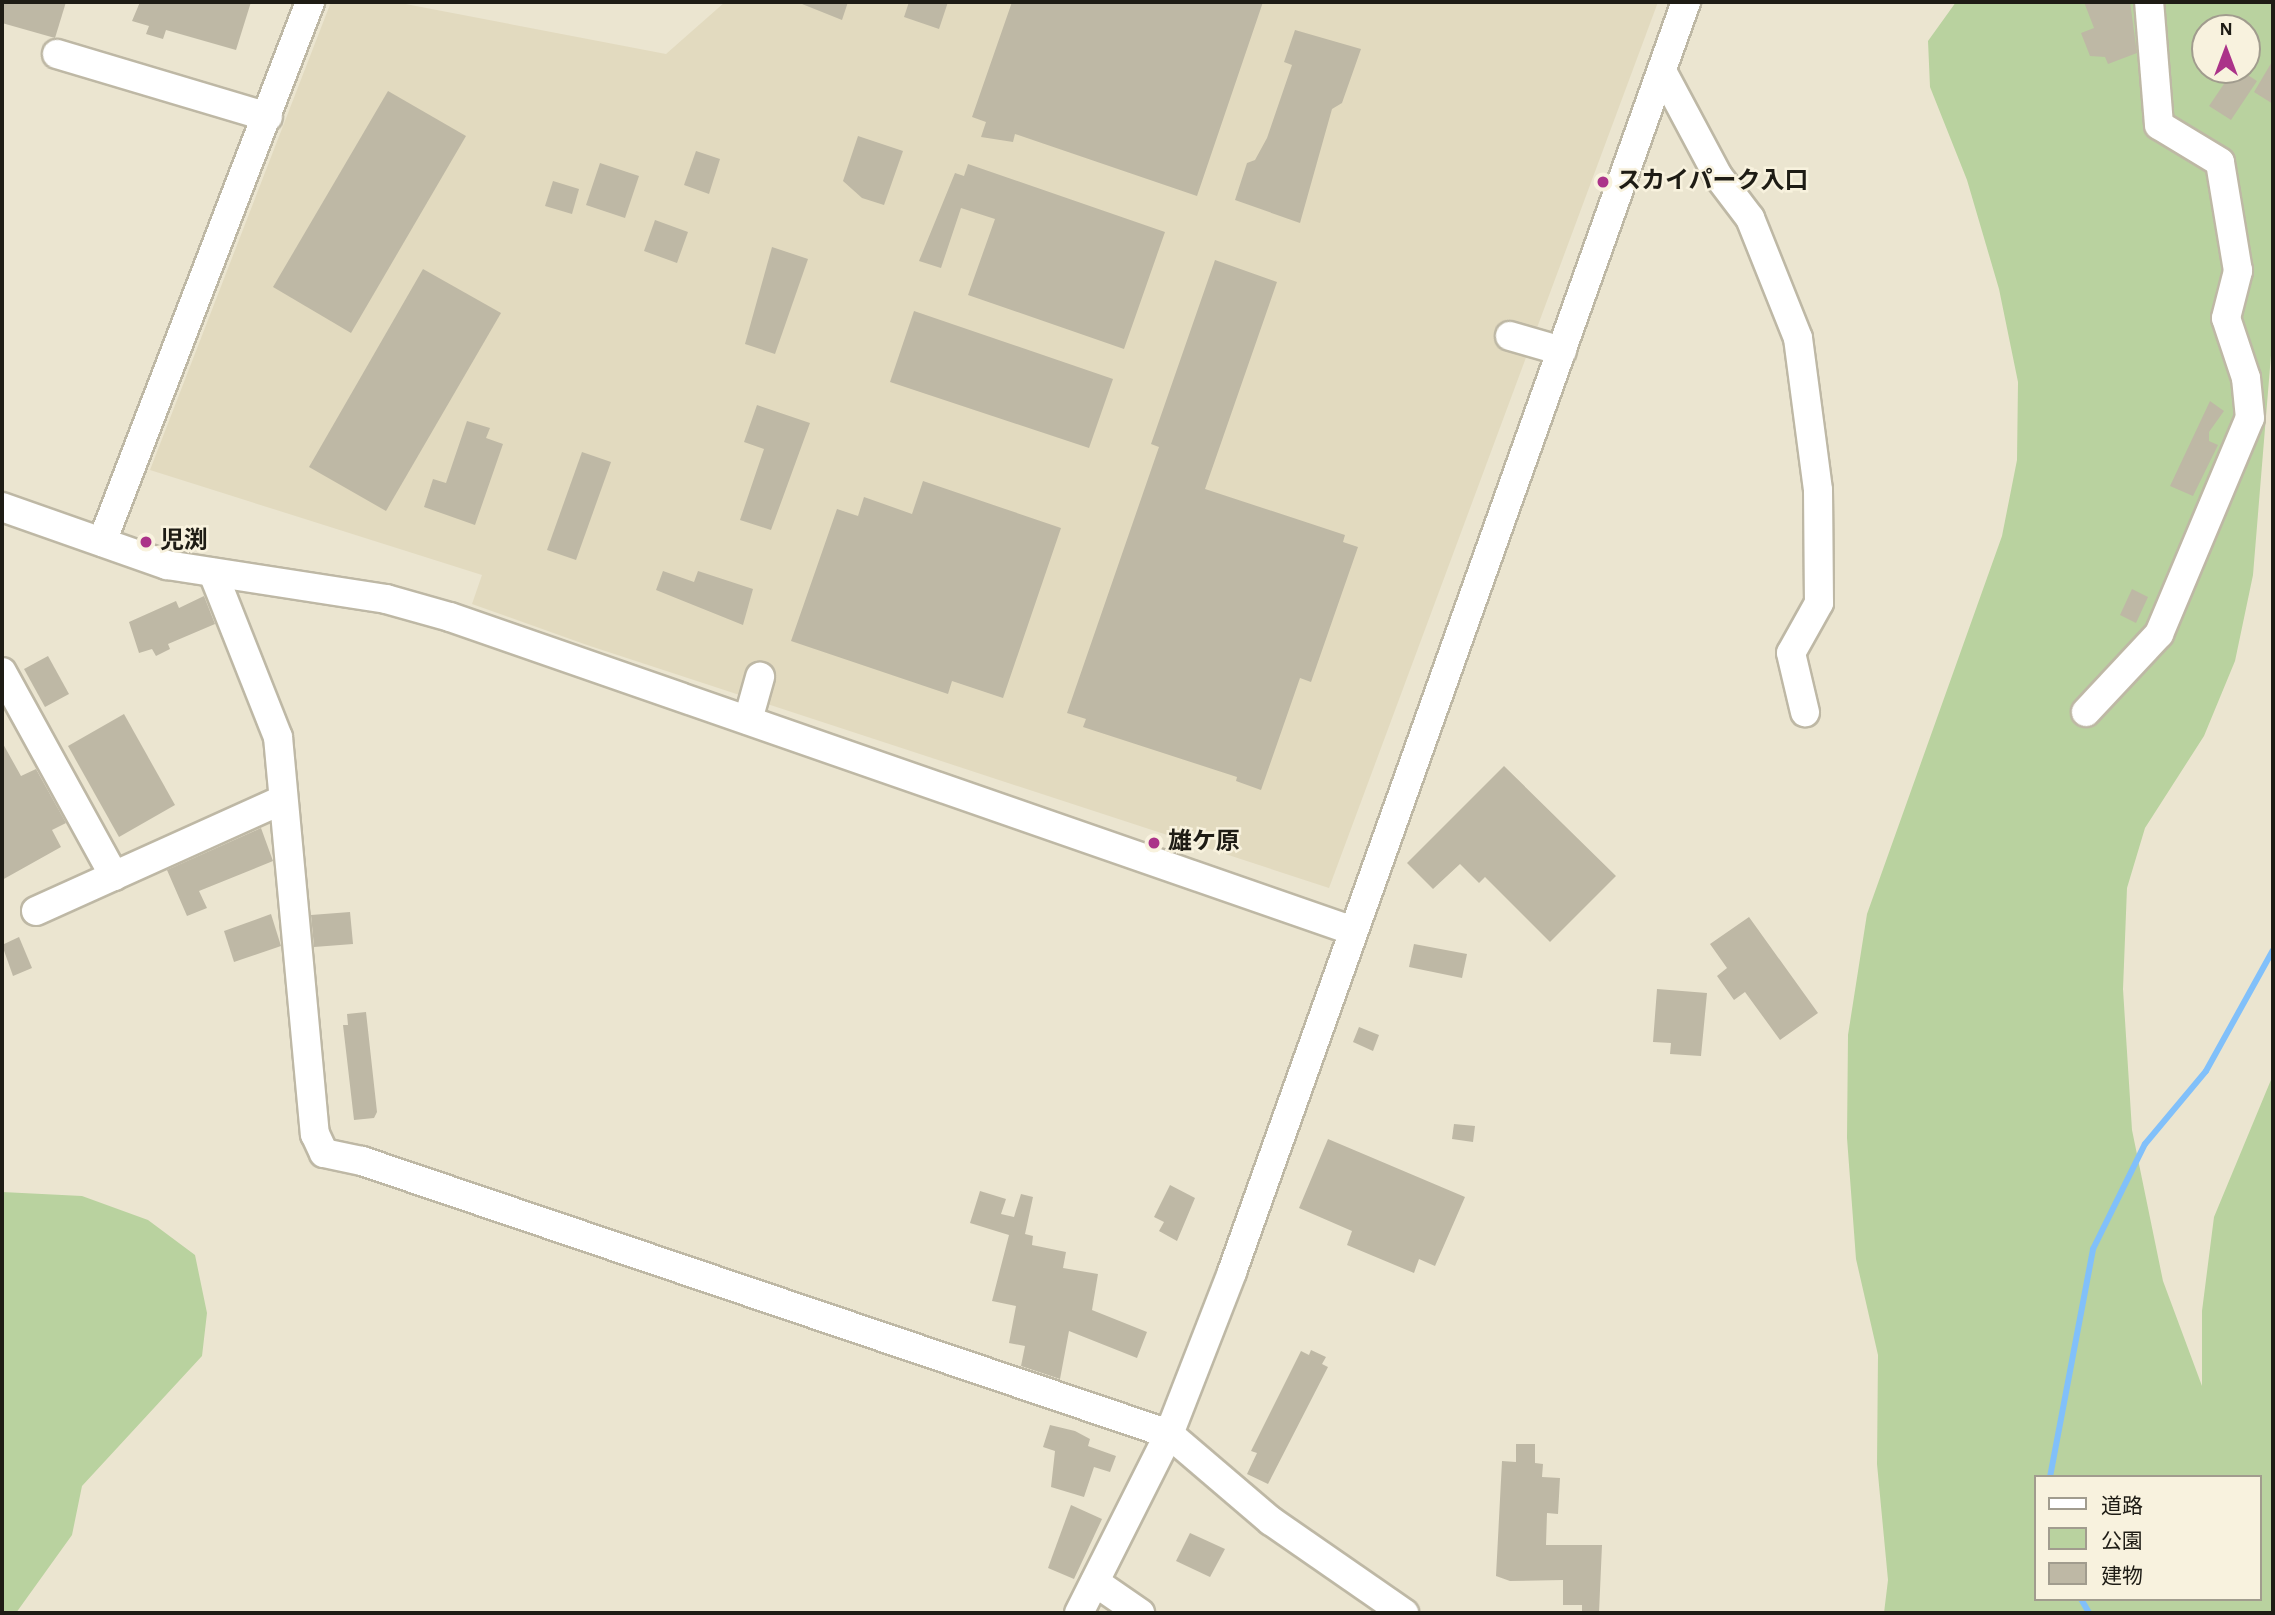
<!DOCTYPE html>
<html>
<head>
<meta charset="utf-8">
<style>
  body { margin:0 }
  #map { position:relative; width:2275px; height:1615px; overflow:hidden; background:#ebe5d0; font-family:"Alegreya Sans","Noto Sans JP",sans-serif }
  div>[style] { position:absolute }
  .built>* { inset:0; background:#e2dabf }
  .green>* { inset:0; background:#b9d29f }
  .stream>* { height:6px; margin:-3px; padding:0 3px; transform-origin:3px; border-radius:3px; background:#81c0fa }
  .building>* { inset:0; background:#beb8a5 }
  .roads { filter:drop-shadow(2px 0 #beb8a5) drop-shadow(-2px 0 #beb8a5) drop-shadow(0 2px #beb8a5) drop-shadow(0 -2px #beb8a5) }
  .minor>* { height:28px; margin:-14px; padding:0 14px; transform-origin:14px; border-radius:14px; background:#fff }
  .dots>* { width:19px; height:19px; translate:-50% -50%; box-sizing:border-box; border:4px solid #f8f2de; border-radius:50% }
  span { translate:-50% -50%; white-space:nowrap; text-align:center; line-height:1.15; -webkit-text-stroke:5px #f8f2de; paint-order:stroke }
  .poi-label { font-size:24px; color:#1e1c15; font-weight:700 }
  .left { translate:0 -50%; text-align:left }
  .frame { position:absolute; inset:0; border:4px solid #1e1c15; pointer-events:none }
  .legend { position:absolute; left:2034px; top:1475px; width:228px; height:126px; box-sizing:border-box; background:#f8f2de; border:2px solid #a19c8e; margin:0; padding:9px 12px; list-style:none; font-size:21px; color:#1e1c15 }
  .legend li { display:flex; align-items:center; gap:14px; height:35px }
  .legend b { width:35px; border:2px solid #a19c8e }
  .north { position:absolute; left:2191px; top:14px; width:70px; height:70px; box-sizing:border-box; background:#f8f2de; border:2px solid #a19c8e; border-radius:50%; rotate:0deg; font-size:19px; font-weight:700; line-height:28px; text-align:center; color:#1e1c15 }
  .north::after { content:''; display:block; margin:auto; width:24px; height:32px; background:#ab3389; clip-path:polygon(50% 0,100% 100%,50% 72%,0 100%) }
</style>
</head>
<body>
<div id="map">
  <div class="built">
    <i style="clip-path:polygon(331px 2px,395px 2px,666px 54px,725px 2px,1658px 2px,1329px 888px,587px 645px,472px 604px,482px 575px,150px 470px)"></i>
  </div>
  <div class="green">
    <i style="clip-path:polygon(evenodd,1956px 2px,2273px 2px,2273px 331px,2253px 575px,2235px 661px,2204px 736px,2145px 828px,2127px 888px,2123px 989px,2132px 1130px,2163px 1281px,2202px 1386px,2202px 1311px,2214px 1217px,2273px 1075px,2273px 1613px,1884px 1613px,1888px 1580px,1877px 1464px,1878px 1355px,1856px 1259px,1847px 1138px,1848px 1035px,1867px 914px,2002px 536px,2017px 460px,2018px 382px,1999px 289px,1967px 180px,1930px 87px,1928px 41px,1956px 2px,2205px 28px,2247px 28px,2247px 70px,2205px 70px,2205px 28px,1956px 2px,2035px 1477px,2259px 1477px,2259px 1599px,2035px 1599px,2035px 1477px)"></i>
    <i style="clip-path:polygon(2px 1192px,82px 1196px,148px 1220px,195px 1255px,207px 1313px,202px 1356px,82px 1486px,72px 1535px,16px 1613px,2px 1613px)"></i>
  </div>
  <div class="stream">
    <i style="left:2050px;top:1477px;width:232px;rotate:-79.3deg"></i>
    <i style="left:2093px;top:1249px;width:117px;rotate:-63.7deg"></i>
    <i style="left:2145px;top:1144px;width:95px;rotate:-50.1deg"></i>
    <i style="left:2206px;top:1071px;width:138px;rotate:-61deg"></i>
    <i style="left:2081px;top:1599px;width:16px;rotate:60deg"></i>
  </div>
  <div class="building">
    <i style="clip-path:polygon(2px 2px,66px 2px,55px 38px,2px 23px)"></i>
    <i style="clip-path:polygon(140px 2px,251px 2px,236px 50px,166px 30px,163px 39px,146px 34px,149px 26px,132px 21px)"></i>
    <i style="clip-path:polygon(797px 2px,848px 2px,842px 20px)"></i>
    <i style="clip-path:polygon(909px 2px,948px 2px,939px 29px,904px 17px)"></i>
    <i style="clip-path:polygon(1012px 2px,1263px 2px,1197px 196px,1015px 134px,1013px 142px,981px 137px,986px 122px,972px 117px)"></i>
    <i style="clip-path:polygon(2084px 2px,2130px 2px,2137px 53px,2108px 64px,2105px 57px,2090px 56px,2081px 33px,2094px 28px)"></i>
    <i style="clip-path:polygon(1295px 30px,1361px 49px,1342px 103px,1332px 109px,1300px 223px,1235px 200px,1247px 163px,1255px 160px,1267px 138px,1292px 65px,1284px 62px)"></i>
    <i style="clip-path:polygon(2273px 60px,2273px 104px,2254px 92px)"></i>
    <i style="clip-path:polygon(2240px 70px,2257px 81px,2231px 120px,2209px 106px,2230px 75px)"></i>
    <i style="clip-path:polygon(388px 91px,466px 136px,351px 333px,273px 287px)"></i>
    <i style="clip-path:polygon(858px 136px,903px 151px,884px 205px,862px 198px,843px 181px)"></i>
    <i style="clip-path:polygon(696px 151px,720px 159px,709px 194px,684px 185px)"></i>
    <i style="clip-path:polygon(600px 163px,639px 176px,625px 218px,586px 205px)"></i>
    <i style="clip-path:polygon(968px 164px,1165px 232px,1124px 349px,968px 295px,995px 219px,961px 208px,941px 268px,919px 261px,955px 173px,964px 176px)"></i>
    <i style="clip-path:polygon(553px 181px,579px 189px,572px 214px,545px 206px)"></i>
    <i style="clip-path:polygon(655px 220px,688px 232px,677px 263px,644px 251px)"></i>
    <i style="clip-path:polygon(772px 247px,808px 259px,775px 354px,745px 344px)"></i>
    <i style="clip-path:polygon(1215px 260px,1277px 282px,1205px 489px,1345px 535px,1343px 542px,1358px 547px,1311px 682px,1300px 678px,1261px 790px,1236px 781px,1237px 777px,1083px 727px,1086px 719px,1067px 713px,1159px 447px,1151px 444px)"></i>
    <i style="clip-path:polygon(423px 269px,501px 313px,386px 511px,309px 467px)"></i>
    <i style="clip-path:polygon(914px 311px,1113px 379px,1089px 448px,890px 382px)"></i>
    <i style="clip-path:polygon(2210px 401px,2224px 411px,2209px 432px,2209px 441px,2218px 445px,2193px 496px,2170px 486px)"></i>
    <i style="clip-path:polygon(757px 405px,810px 423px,771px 530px,740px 520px,764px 449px,744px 442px)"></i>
    <i style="clip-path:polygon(467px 421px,490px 428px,486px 438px,503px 444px,475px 525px,424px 507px,433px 479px,446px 483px)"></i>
    <i style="clip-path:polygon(582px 452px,611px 462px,576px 560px,547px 550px)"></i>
    <i style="clip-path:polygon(923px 481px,1061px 528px,1003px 698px,952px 681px,948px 694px,791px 641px,837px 509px,858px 516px,864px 497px,912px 514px)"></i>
    <i style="clip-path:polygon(663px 571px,694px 582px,698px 571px,753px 589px,743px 625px,656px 590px)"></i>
    <i style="clip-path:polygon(2132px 589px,2148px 597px,2136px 623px,2120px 615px)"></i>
    <i style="clip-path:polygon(204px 596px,215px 624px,168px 644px,170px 649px,156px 656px,152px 649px,139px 653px,129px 622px,176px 601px,179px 608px)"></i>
    <i style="clip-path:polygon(48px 656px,69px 694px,45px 707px,24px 669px)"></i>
    <i style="clip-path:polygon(124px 714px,175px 805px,119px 837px,68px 746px)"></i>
    <i style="clip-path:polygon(2px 742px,21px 776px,36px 769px,66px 823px,52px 830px,61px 847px,2px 880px)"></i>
    <i style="clip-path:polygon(1504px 766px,1616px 876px,1550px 942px,1485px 877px,1479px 883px,1460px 864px,1433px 889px,1407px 863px)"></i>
    <i style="clip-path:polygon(261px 828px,273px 861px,199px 891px,207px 908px,187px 916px,167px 870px)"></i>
    <i style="clip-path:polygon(350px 912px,353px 944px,314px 947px,311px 915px)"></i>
    <i style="clip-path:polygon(271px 914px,281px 946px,234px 962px,224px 931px)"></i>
    <i style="clip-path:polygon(1749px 917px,1818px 1013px,1780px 1040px,1745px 992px,1734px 1000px,1717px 976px,1727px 968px,1710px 944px)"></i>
    <i style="clip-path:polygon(19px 937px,32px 968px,13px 976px,2px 945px)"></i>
    <i style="clip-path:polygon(1414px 944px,1467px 954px,1462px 978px,1409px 967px)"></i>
    <i style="clip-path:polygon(1657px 989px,1707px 993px,1701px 1056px,1670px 1054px,1671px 1043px,1653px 1042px)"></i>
    <i style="clip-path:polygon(366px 1012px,377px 1112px,374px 1118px,354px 1120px,343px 1025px,348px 1025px,347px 1014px)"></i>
    <i style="clip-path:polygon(1359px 1027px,1379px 1035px,1373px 1051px,1353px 1042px)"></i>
    <i style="clip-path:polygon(1454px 1124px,1475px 1126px,1473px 1142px,1452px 1139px)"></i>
    <i style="clip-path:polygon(1328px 1139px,1465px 1197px,1435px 1266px,1419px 1259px,1414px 1273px,1347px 1245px,1352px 1231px,1299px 1208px)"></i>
    <i style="clip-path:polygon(1170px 1185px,1195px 1198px,1177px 1241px,1159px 1231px,1164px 1222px,1154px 1217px)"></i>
    <i style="clip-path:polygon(980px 1191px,1006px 1199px,1001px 1214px,1014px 1217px,1021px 1194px,1033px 1197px,1025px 1234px,1033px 1236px,1032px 1245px,1066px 1252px,1063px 1268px,1098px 1274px,1092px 1310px,1147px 1332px,1137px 1358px,1069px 1331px,1060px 1379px,1021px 1366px,1025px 1346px,1009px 1343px,1016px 1306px,992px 1301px,1009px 1235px,970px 1223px)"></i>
    <i style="clip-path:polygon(1311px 1350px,1326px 1357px,1322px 1364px,1328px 1367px,1268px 1484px,1247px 1474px,1257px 1453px,1251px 1451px,1301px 1351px,1309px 1355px)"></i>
    <i style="clip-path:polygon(1050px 1425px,1075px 1431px,1090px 1439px,1088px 1446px,1116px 1456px,1110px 1472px,1094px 1467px,1084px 1497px,1051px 1487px,1055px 1451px,1043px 1447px)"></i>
    <i style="clip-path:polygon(1516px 1444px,1535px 1444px,1535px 1463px,1543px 1464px,1542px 1477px,1560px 1478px,1558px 1514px,1547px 1513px,1546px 1545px,1602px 1545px,1599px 1613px,1582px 1613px,1582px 1605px,1563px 1605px,1563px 1580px,1510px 1581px,1496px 1576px,1502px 1461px,1516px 1462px)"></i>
    <i style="clip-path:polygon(1071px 1505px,1102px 1519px,1074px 1579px,1048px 1568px)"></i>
    <i style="clip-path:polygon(1190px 1533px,1225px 1549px,1210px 1577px,1176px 1561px)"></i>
  </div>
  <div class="roads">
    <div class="minor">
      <i style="left:57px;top:54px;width:220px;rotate:16.6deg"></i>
      <i style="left:1662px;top:71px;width:119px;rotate:61.9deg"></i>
      <i style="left:1718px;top:176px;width:53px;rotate:52.7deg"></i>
      <i style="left:1750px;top:218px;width:129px;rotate:68.2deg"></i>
      <i style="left:1798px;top:338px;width:153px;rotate:82.5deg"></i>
      <i style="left:1818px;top:490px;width:113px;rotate:89.5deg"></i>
      <i style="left:1819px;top:603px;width:57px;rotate:119.2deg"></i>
      <i style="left:1791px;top:653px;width:61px;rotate:76.7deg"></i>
      <i style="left:1510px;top:336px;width:54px;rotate:16.1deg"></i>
      <i style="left:2px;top:507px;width:175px;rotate:19.4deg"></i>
      <i style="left:167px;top:565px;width:222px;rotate:8.8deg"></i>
      <i style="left:386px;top:599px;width:66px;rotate:15.7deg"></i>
      <i style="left:450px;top:617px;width:954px;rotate:19.16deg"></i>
      <i style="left:102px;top:542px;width:579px;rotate:-68.93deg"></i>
      <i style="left:213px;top:573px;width:176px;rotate:68.4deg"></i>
      <i style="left:278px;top:737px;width:399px;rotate:84.7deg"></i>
      <i style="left:315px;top:1134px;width:21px;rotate:65deg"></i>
      <i style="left:324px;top:1153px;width:39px;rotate:12deg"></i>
      <i style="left:362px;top:1161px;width:852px;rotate:18.69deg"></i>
      <i style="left:1169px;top:1434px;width:134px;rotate:40.5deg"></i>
      <i style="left:1271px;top:1521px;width:162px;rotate:34.7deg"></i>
      <i style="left:2px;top:672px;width:233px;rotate:61.2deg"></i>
      <i style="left:2086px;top:712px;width:107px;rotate:-46.9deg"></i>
      <i style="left:2159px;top:634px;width:234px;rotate:-67.2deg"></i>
      <i style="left:2250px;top:418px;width:40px;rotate:-95.7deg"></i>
      <i style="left:2246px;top:378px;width:63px;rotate:-108.4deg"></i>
      <i style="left:2226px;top:318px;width:49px;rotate:-75.7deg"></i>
      <i style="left:2238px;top:271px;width:110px;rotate:-99.4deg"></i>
      <i style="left:2220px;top:162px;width:71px;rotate:-148.8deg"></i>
      <i style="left:2159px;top:125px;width:123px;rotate:-94.6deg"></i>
      <i style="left:748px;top:720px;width:45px;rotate:-74.4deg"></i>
      <i style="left:36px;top:911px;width:270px;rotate:-24.3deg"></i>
      <i style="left:1095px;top:1582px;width:55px;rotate:34.6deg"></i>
      <i style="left:1079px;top:1613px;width:200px;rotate:-63.3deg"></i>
      <i style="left:1169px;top:1434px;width:174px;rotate:-68.7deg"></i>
      <i style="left:1232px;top:1272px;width:1349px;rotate:-70.33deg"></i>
    </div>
  </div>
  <div class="dots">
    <i style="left:1603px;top:182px;background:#ab3389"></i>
    <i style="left:146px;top:542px;background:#ab3389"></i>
    <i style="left:1154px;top:843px;background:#ab3389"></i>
  </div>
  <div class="poi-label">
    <span class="left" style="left:1617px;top:182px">スカイパーク入口</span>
    <span class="left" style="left:160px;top:542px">児渕</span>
    <span class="left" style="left:1168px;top:843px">雄ケ原</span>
  </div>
  <div class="frame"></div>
  <ul class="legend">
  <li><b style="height:9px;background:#fff"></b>道路</li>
  <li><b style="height:19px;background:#b9d29f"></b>公園</li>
  <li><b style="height:19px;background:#beb8a5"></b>建物</li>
  </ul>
  <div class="north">N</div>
</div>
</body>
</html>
